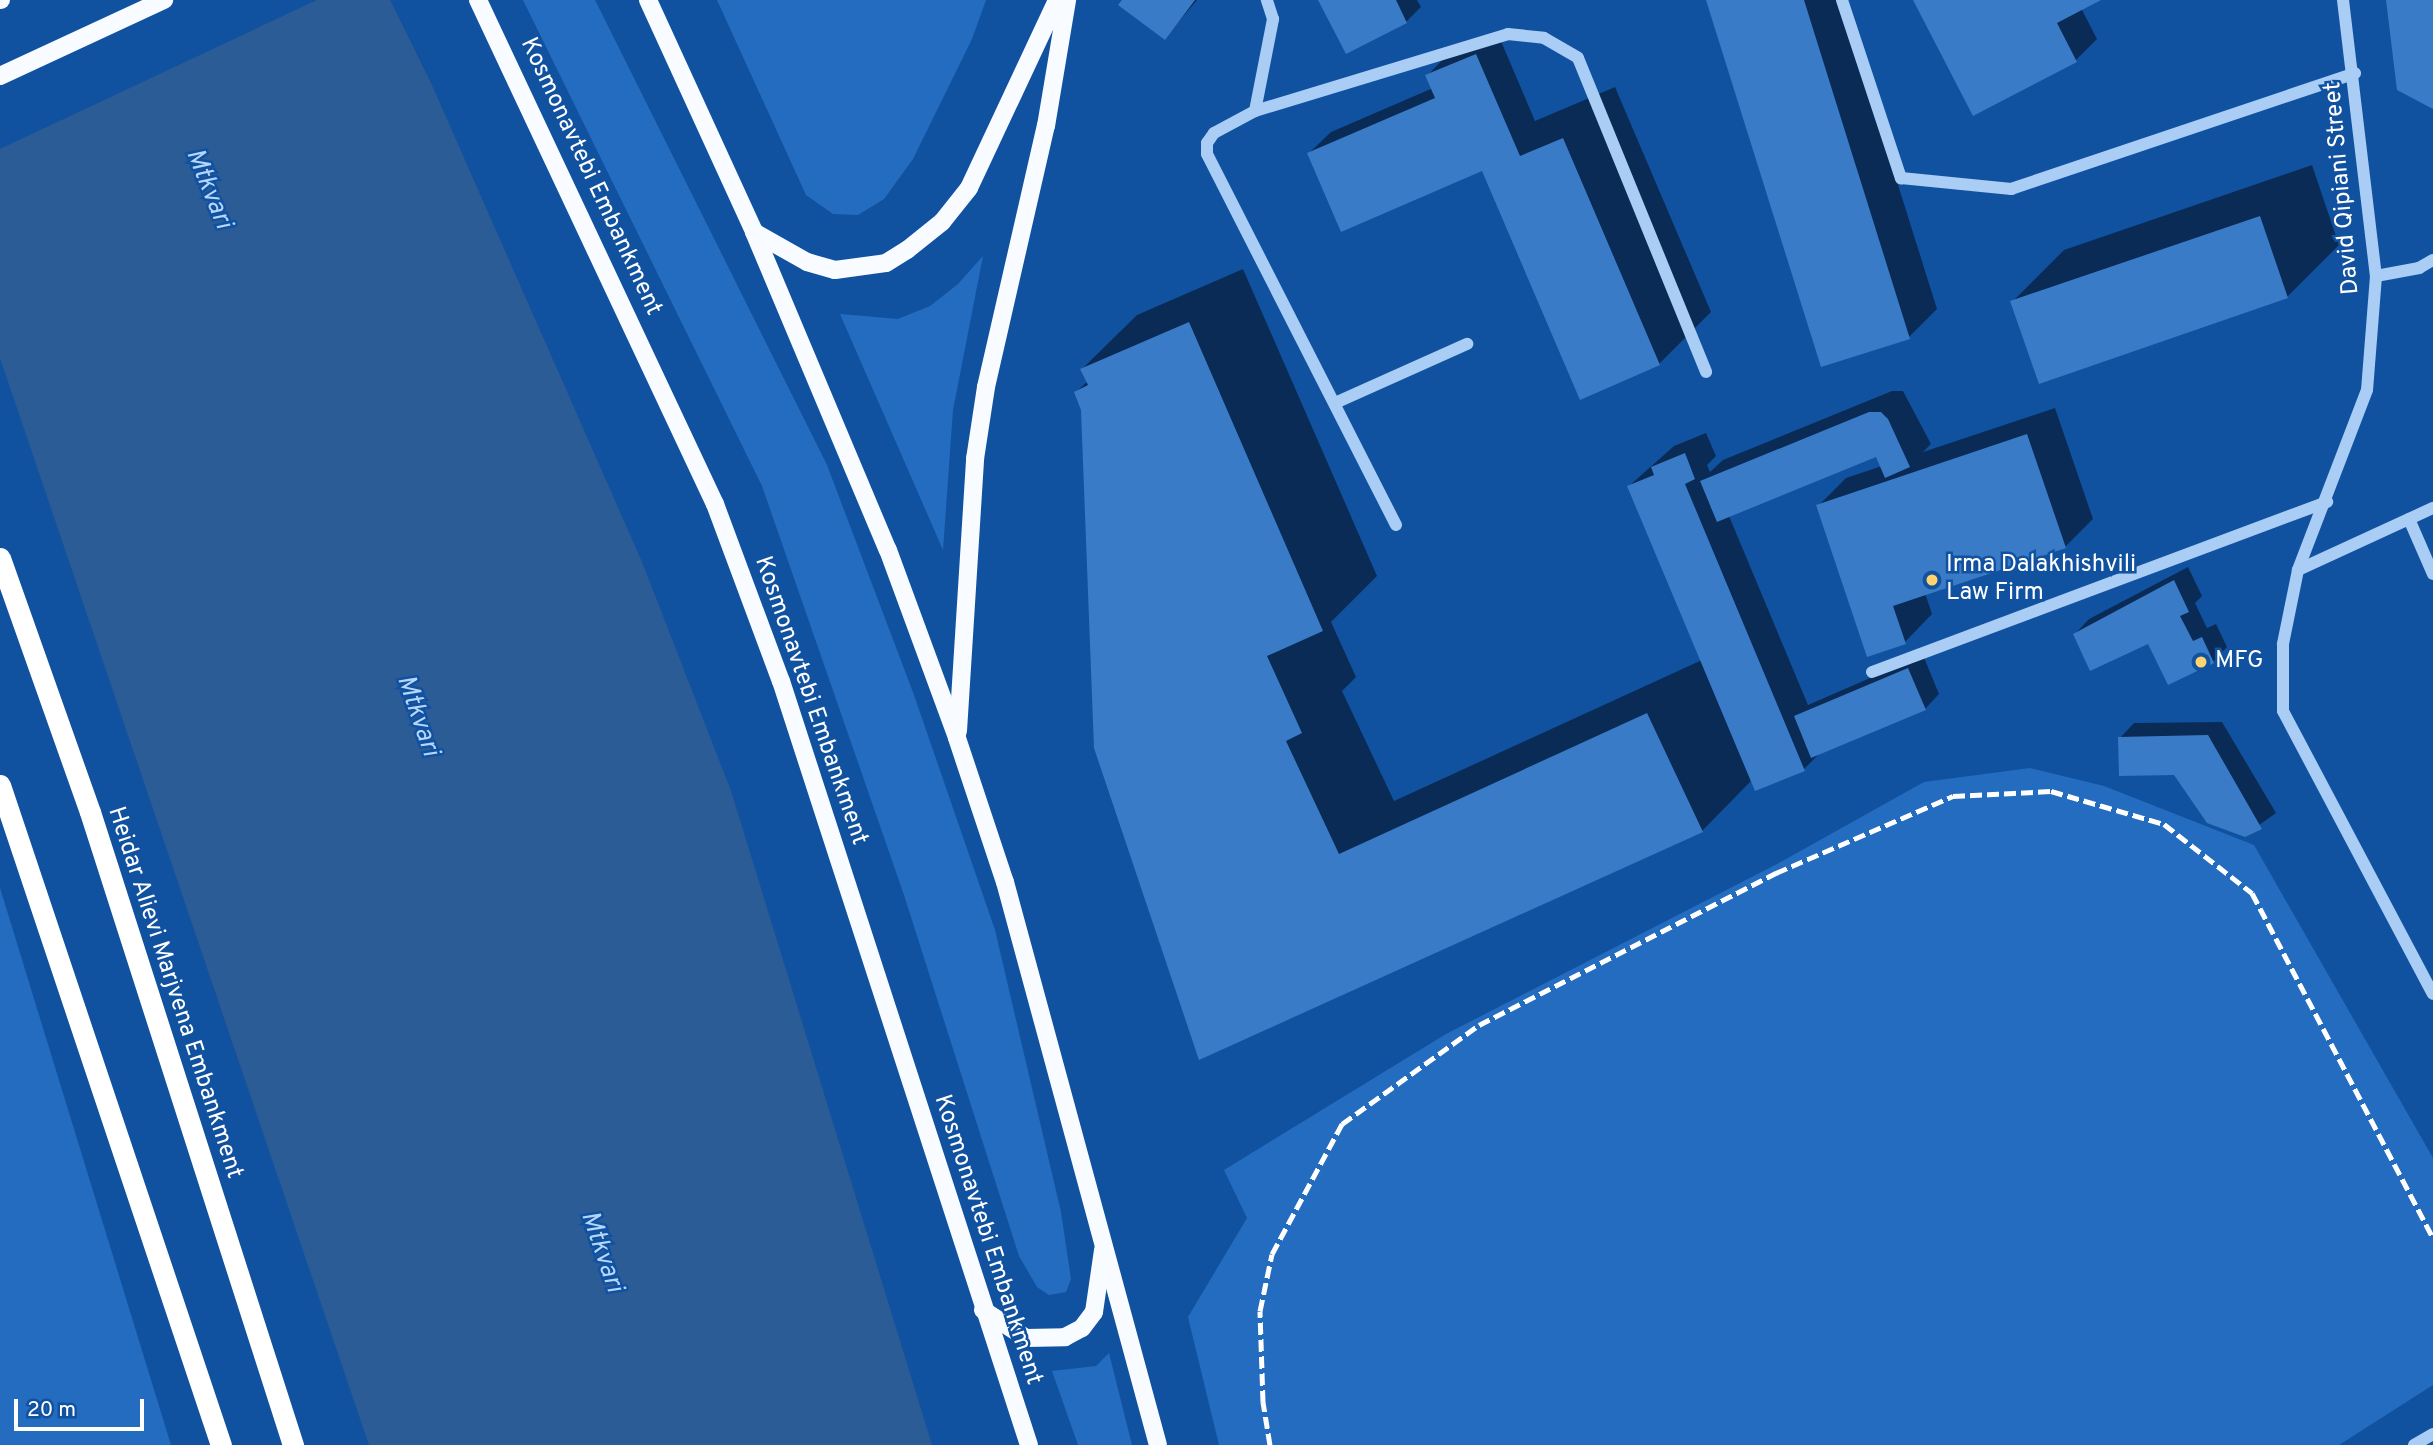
<!DOCTYPE html>
<html>
<head>
<meta charset="utf-8">
<style>
  body { margin:0 }
  #map { position:relative; width:2433px; height:1445px; overflow:hidden; background:#1152a0; font-family:Overpass,sans-serif }
  div>[style] { position:absolute }
  .green>* { inset:0; background:#246cbf }
  .water>* { inset:0; background:#2c5c95 }
  .pier>* { inset:0; background:#1152a0 }
  .shadow>* { inset:0; background:#0007 }
  .building>* { inset:0; background:#3a7bc8 }
  .minor>* { height:12px; margin:-6px; padding:0 6px; transform-origin:6px; border-radius:6px; background:#a9cdf5 }
  .major>* { height:18px; margin:-9px; padding:0 9px; transform-origin:9px; border-radius:9px; background:#f8fbff }
  .highway>* { height:21px; margin:-10.5px; padding:0 10.5px; transform-origin:10.5px; border-radius:10.5px; background:#fff }
  .rail>* { height:5px; margin-top:-2.5px; transform-origin:0; background:repeating-linear-gradient(90deg,#fff 0 12px,transparent 0 17px) }
  .dots>* { width:19px; height:19px; translate:-50% -50%; box-sizing:border-box; border:4px solid #1152a0; border-radius:50% }
  span { translate:-50% -50%; white-space:nowrap; text-align:center; line-height:1.15; -webkit-text-stroke:5px #1152a0; paint-order:stroke }
  .street-label { font-size:24px; color:#fff }
  .poi-label { font-size:24px; color:#fff }
  .left { translate:0 -50%; text-align:left }
  .water-label { font-size:26px; color:#b6d7fb; font-style:italic }
  .scale { position:absolute; left:14px; top:1399px; width:130px; height:32px; box-sizing:border-box; border:4px solid #fff; border-top:0; padding-left:9px; font-size:21px; line-height:24px; white-space:nowrap; color:#fff; -webkit-text-stroke:5px #1152a0; paint-order:stroke }
</style>
</head>
<body>
<div id="map">
  <div class="green">
    <i style="clip-path:polygon(523px 0,595px 0,827px 465px,914px 695px,995px 930px,1061px 1212px,1071px 1279px,1066px 1292px,1049px 1295px,1037px 1287px,1019px 1256px,904px 895px,762px 486px)"></i>
    <i style="clip-path:polygon(717px 0,986px 0,972px 39px,913px 159px,884px 199px,858px 215px,833px 214px,806px 195px)"></i>
    <i style="clip-path:polygon(983px 256px,953px 410px,943px 550px,840px 314px,898px 319px,930px 306px,958px 284px)"></i>
    <i style="clip-path:polygon(2030px 768px,2104px 786px,2254px 845px,2433px 1158px,2433px 1385px,2339px 1445px,1219px 1445px,1188px 1317px,1247px 1218px,1224px 1170px,1446px 1034px,1777px 864px,1924px 782px)"></i>
    <i style="clip-path:polygon(0 888px,171px 1445px,0 1445px)"></i>
    <i style="clip-path:polygon(1109px 1353px,1132px 1445px,1078px 1445px,1052px 1371px,1096px 1366px)"></i>
  </div>
  <div class="water">
    <i style="clip-path:polygon(0 0,390px 0,431px 83px,642px 562px,731px 791px,932px 1445px,369px 1445px,0 358px)"></i>
  </div>
  <div class="pier">
    <i style="clip-path:polygon(0 0,317px 0,0 149px)"></i>
  </div>
  <div class="shadow">
    <i style="clip-path:polygon(1124px 0,1197px 0,1165px 38px)"></i>
    <i style="clip-path:polygon(1320px 0,1417px 0,1421px 7px,1406px 22px)"></i>
    <i style="clip-path:polygon(1707px 0,1840px 0,1937px 309px,1909px 337px)"></i>
    <i style="clip-path:polygon(1915px 0,2097px 0,2081px 8px,2097px 39px,2076px 60px)"></i>
    <i style="clip-path:polygon(1498px 34px,1535px 121px,1615px 87px,1711px 312px,1659px 364px,1483px 169px,1309px 153px,1331px 132px,1433px 88px,1427px 76px,1448px 54px)"></i>
    <i style="clip-path:polygon(2312px 165px,2339px 245px,2287px 297px,2012px 302px,2064px 250px)"></i>
    <i style="clip-path:polygon(1243px 269px,1377px 576px,1331px 622px,1356px 677px,1342px 691px,1394px 801px,1702px 660px,1629px 486px,1674px 446px,1706px 433px,1716px 456px,1707px 465px,1710px 472px,1723px 460px,1892px 391px,1903px 391px,1931px 444px,1923px 452px,2055px 408px,2093px 519px,2065px 547px,1925px 593px,1932px 614px,1905px 642px,1818px 506px,1846px 478px,1882px 466px,1877px 455px,1729px 516px,1808px 705px,1923px 655px,1939px 694px,1925px 709px,1820px 753px,1804px 769px,1752px 780px,1702px 831px,1200px 1057px,1083px 410px,1076px 392px,1088px 381px,1082px 369px,1137px 315px)"></i>
    <i style="clip-path:polygon(2188px 567px,2202px 596px,2195px 603px,2207px 628px,2216px 624px,2227px 647px,2213px 662px,2149px 641px,2075px 634px,2089px 619px)"></i>
    <i style="clip-path:polygon(2222px 722px,2276px 813px,2245px 835px,2175px 773px,2120px 738px,2134px 723px)"></i>
  </div>
  <div class="building">
    <i style="clip-path:polygon(1122px 0,1195px 0,1165px 40px,1118px 5px)"></i>
    <i style="clip-path:polygon(1318px 0,1396px 0,1407px 23px,1346px 54px)"></i>
    <i style="clip-path:polygon(1706px 0,1804px 0,1910px 339px,1821px 367px)"></i>
    <i style="clip-path:polygon(1913px 0,2101px 0,2057px 23px,2077px 62px,1973px 116px)"></i>
    <i style="clip-path:polygon(2386px 0,2433px 0,2433px 109px,2397px 90px)"></i>
    <i style="clip-path:polygon(1476px 54px,1520px 156px,1563px 138px,1660px 365px,1580px 400px,1482px 171px,1341px 232px,1307px 153px,1435px 98px,1425px 75px)"></i>
    <i style="clip-path:polygon(2260px 216px,2288px 298px,2039px 384px,2010px 301px)"></i>
    <i style="clip-path:polygon(1189px 322px,1323px 631px,1267px 656px,1302px 733px,1286px 741px,1339px 854px,1647px 713px,1703px 832px,1199px 1060px,1094px 748px,1081px 410px,1074px 392px,1088px 385px,1080px 369px)"></i>
    <i style="clip-path:polygon(1869px 412px,1881px 412px,1888px 419px,1910px 467px,1885px 478px,1876px 457px,1717px 522px,1700px 481px)"></i>
    <i style="clip-path:polygon(2027px 434px,2066px 548px,1893px 606px,1906px 644px,1867px 657px,1816px 505px)"></i>
    <i style="clip-path:polygon(1685px 453px,1695px 479px,1685px 484px,1805px 771px,1755px 791px,1627px 486px,1654px 475px,1651px 467px)"></i>
    <i style="clip-path:polygon(2174px 580px,2189px 612px,2180px 616px,2193px 641px,2202px 637px,2214px 663px,2168px 685px,2148px 644px,2090px 671px,2073px 634px)"></i>
    <i style="clip-path:polygon(1908px 668px,1926px 710px,1811px 758px,1794px 716px)"></i>
    <i style="clip-path:polygon(2208px 735px,2262px 829px,2245px 837px,2207px 823px,2174px 775px,2119px 776px,2118px 737px)"></i>
  </div>
  <div class="minor">
    <i style="left:1842px;top:0;width:188px;rotate:71.7deg"></i>
    <i style="left:1901px;top:178px;width:111px;rotate:5.7deg"></i>
    <i style="left:2011px;top:189px;width:363px;rotate:-18.6deg"></i>
    <i style="left:2343px;top:0;width:278px;rotate:83.2deg"></i>
    <i style="left:2376px;top:276px;width:114px;rotate:94.5deg"></i>
    <i style="left:2367px;top:390px;width:193px;rotate:111deg"></i>
    <i style="left:2298px;top:570px;width:76px;rotate:101.5deg"></i>
    <i style="left:2283px;top:644px;width:67px;rotate:90deg"></i>
    <i style="left:2283px;top:711px;width:320px;rotate:62.1deg"></i>
    <i style="left:1255px;top:111px;width:94px;rotate:-78.9deg"></i>
    <i style="left:1273px;top:19px;width:20px;rotate:-108deg"></i>
    <i style="left:2376px;top:276px;width:44px;rotate:-10.5deg"></i>
    <i style="left:2419px;top:268px;width:16px;rotate:-30deg"></i>
    <i style="left:1335px;top:403px;width:145px;rotate:-24.1deg"></i>
    <i style="left:2409px;top:519px;width:60px;rotate:66.4deg"></i>
    <i style="left:1396px;top:525px;width:416px;rotate:-117deg"></i>
    <i style="left:1207px;top:154px;width:11px;rotate:-90deg"></i>
    <i style="left:1207px;top:143px;width:12px;rotate:-55deg"></i>
    <i style="left:1214px;top:133px;width:47px;rotate:-28.2deg"></i>
    <i style="left:1255px;top:111px;width:264px;rotate:-16.9deg"></i>
    <i style="left:1508px;top:34px;width:36px;rotate:6deg"></i>
    <i style="left:1544px;top:38px;width:39px;rotate:30deg"></i>
    <i style="left:1578px;top:58px;width:339px;rotate:67.8deg"></i>
    <i style="left:2298px;top:570px;width:149px;rotate:-24.7deg"></i>
    <i style="left:1872px;top:672px;width:486px;rotate:-20.5deg"></i>
    <i style="left:2414px;top:1445px;width:22px;rotate:-30deg"></i>
  </div>
  <div class="major">
    <i style="left:0;top:0;width:1px"></i>
    <i style="left:478px;top:0;width:557px;rotate:64.82deg"></i>
    <i style="left:715px;top:504px;width:189px;rotate:69.6deg"></i>
    <i style="left:781px;top:681px;width:803px;rotate:72.02deg"></i>
    <i style="left:648px;top:0;width:255px;rotate:65.4deg"></i>
    <i style="left:754px;top:232px;width:345px;rotate:67.2deg"></i>
    <i style="left:888px;top:550px;width:200px;rotate:69.8deg"></i>
    <i style="left:957px;top:738px;width:152px;rotate:71.6deg"></i>
    <i style="left:1005px;top:882px;width:583px;rotate:74.8deg"></i>
    <i style="left:0;top:76px;width:181px;rotate:-24.9deg"></i>
    <i style="left:754px;top:232px;width:61px;rotate:29.5deg"></i>
    <i style="left:807px;top:262px;width:29px;rotate:16deg"></i>
    <i style="left:835px;top:270px;width:51px;rotate:-7.8deg"></i>
    <i style="left:886px;top:263px;width:25px;rotate:-32deg"></i>
    <i style="left:907px;top:250px;width:45px;rotate:-38.7deg"></i>
    <i style="left:942px;top:222px;width:43px;rotate:-51.5deg"></i>
    <i style="left:969px;top:188px;width:208px;rotate:-64.9deg"></i>
    <i style="left:958px;top:731px;width:273px;rotate:-86.4deg"></i>
    <i style="left:975px;top:459px;width:73px;rotate:-81.3deg"></i>
    <i style="left:986px;top:387px;width:268px;rotate:-77.1deg"></i>
    <i style="left:1046px;top:126px;width:128px;rotate:-80.5deg"></i>
    <i style="left:983px;top:1310px;width:51px;rotate:33.1deg"></i>
    <i style="left:1026px;top:1338px;width:39px;rotate:-1deg"></i>
    <i style="left:1065px;top:1337px;width:19px;rotate:-28deg"></i>
    <i style="left:1082px;top:1328px;width:20px;rotate:-53deg"></i>
    <i style="left:1094px;top:1312px;width:63px;rotate:-81.7deg"></i>
  </div>
  <div class="highway">
    <i style="left:0;top:558px;width:269px;rotate:70.5deg"></i>
    <i style="left:90px;top:812px;width:665px;rotate:72.22deg"></i>
    <i style="left:0;top:785px;width:696px;rotate:71.49deg"></i>
  </div>
  <div class="rail">
    <i style="left:1270px;top:1445px;width:44px;rotate:-99.2deg"></i>
    <i style="left:1263px;top:1402px;width:91px;rotate:-91.9deg"></i>
    <i style="left:1260px;top:1311px;width:58px;rotate:-78.1deg"></i>
    <i style="left:1272px;top:1254px;width:148px;rotate:-61.7deg"></i>
    <i style="left:1342px;top:1124px;width:169px;rotate:-35.9deg"></i>
    <i style="left:1479px;top:1025px;width:334px;rotate:-27.1deg"></i>
    <i style="left:1776px;top:873px;width:193px;rotate:-23.5deg"></i>
    <i style="left:1953px;top:796px;width:98px;rotate:-2.9deg"></i>
    <i style="left:2051px;top:791px;width:118px;rotate:16.3deg"></i>
    <i style="left:2164px;top:824px;width:112px;rotate:38.1deg"></i>
    <i style="left:2252px;top:893px;width:390px;rotate:62.3deg"></i>
  </div>
  <div class="dots">
    <i style="left:1932px;top:580px;background:#ffd36e"></i>
    <i style="left:2201px;top:662px;background:#ffd36e"></i>
  </div>
  <div class="street-label">
    <span style="left:590px;top:177px;rotate:65deg">Kosmonavtebi Embankment</span>
    <span style="left:2343px;top:188px;rotate:-95deg">David Qipiani Street</span>
    <span style="left:810px;top:701px;rotate:71deg">Kosmonavtebi Embankment</span>
    <span style="left:174px;top:993px;rotate:72deg">Heidar Alievi Marjvena Embankment</span>
    <span style="left:987px;top:1240px;rotate:72deg">Kosmonavtebi Embankment</span>
  </div>
  <div class="poi-label">
    <span class="left" style="left:1946px;top:580px">Irma Dalakhishvili<br>Law Firm</span>
    <span class="left" style="left:2215px;top:662px">MFG</span>
  </div>
  <div class="water-label">
    <span style="left:208px;top:189px;rotate:68deg">Mtkvari</span>
    <span style="left:417px;top:716px;rotate:71deg">Mtkvari</span>
    <span style="left:601px;top:1252px;rotate:71deg">Mtkvari</span>
  </div>
  <div class="scale">20 m</div>
</div>
</body>
</html>
